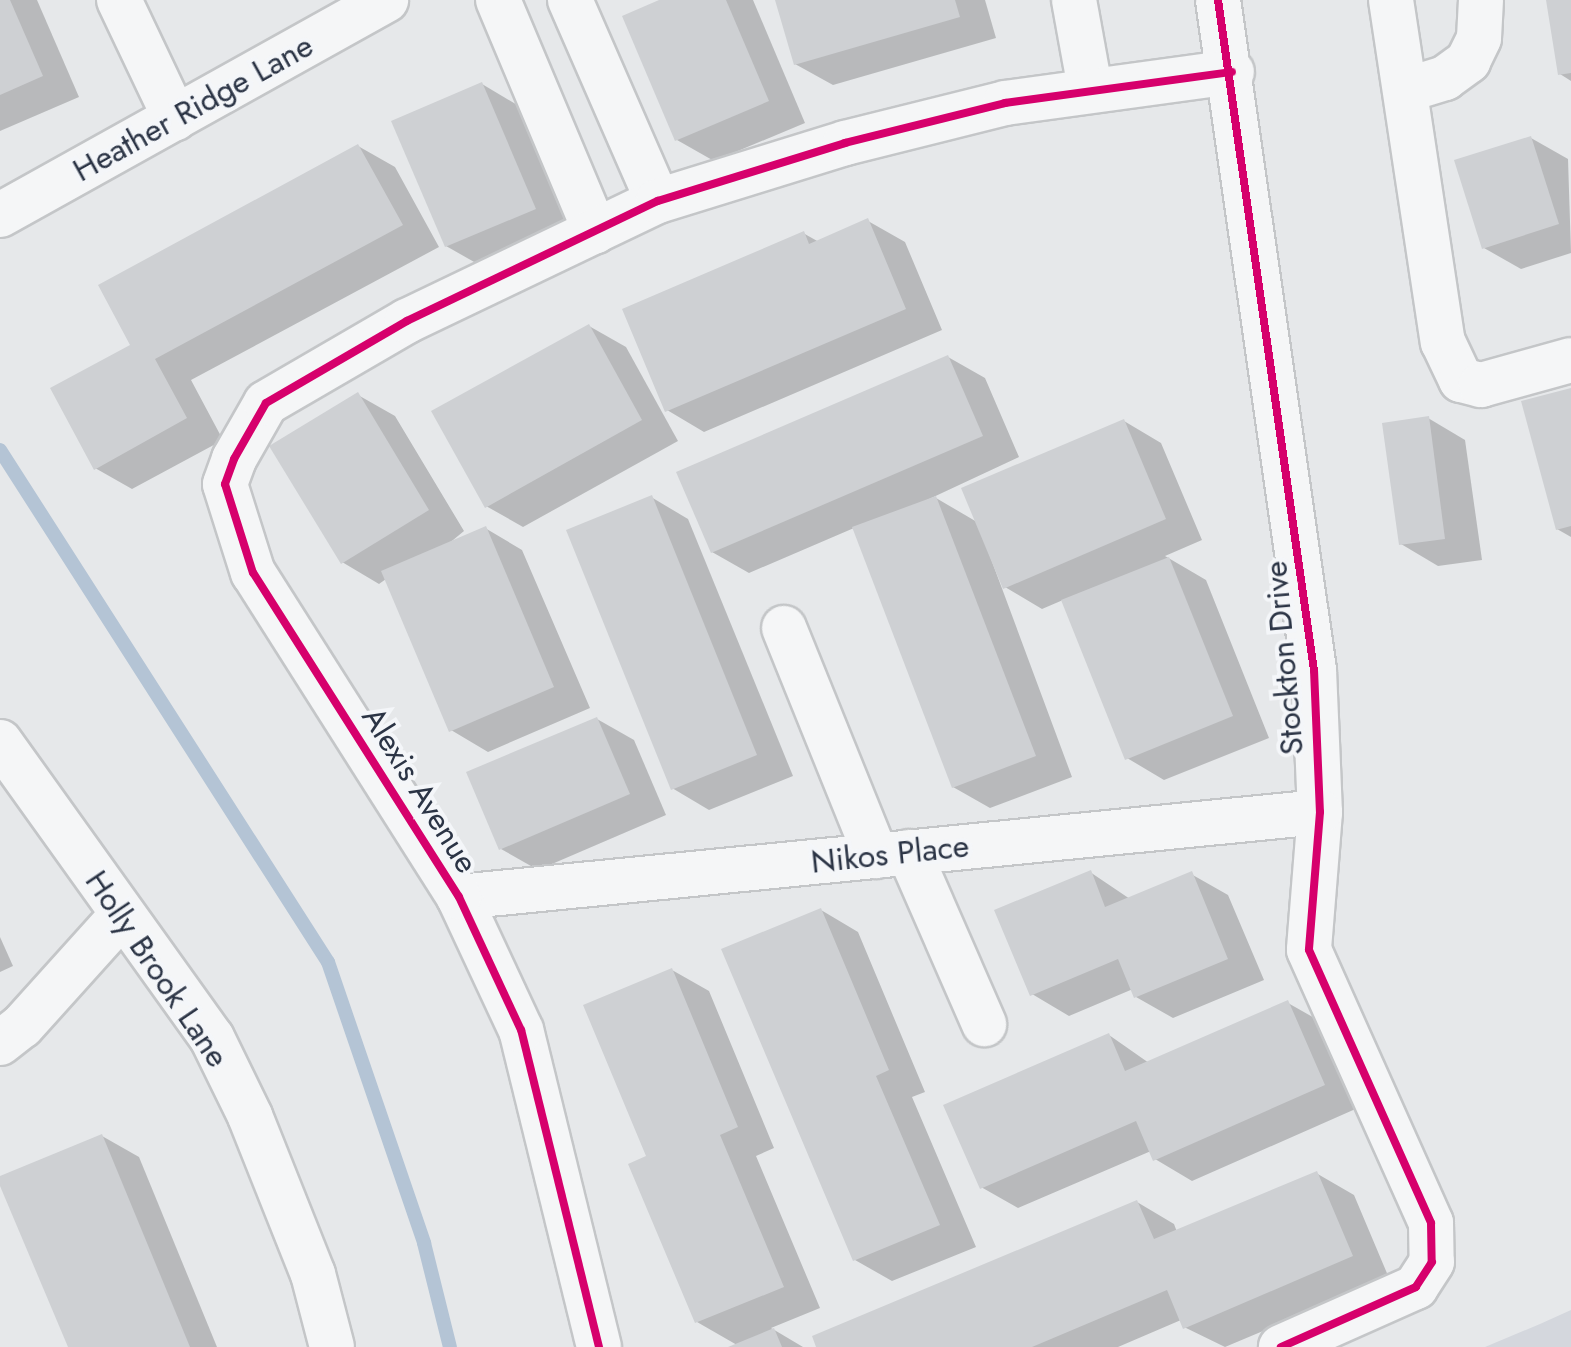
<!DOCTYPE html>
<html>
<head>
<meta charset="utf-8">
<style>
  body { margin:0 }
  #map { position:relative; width:1571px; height:1347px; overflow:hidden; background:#e6e8ea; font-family:Jost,sans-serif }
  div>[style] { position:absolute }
  .built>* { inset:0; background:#d4d7dd }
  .shadow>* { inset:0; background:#0003 }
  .stream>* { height:14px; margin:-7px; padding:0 7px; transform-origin:7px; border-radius:7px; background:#b4c4d5 }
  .building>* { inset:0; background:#ced0d3 }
  .roads { filter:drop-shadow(2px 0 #c4c6c8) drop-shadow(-2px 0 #c4c6c8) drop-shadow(0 2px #c4c6c8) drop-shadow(0 -2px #c4c6c8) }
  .minor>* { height:44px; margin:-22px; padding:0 22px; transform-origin:22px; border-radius:22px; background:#f5f6f7 }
  .cycleway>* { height:8px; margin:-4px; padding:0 4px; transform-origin:4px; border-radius:4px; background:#d6006c }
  span { translate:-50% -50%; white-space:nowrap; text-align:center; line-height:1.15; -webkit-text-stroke:8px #f4f6f9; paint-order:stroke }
  .street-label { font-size:32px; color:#2b3445 }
</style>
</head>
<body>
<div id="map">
  <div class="built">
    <i style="clip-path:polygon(1571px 1310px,1571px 1347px,1485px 1347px,1540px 1324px)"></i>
  </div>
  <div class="shadow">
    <i style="clip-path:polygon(0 0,37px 0,79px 97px,0 131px)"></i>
    <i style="clip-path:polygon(664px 0,753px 0,805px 123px,714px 161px,677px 140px)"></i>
    <i style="clip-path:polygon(777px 0,985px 0,996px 38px,833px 85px,795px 64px)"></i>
    <i style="clip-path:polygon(1549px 0,1571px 0,1571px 81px,1560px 74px)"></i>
    <i style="clip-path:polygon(482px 84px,519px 106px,572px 230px,483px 267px,446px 246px)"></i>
    <i style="clip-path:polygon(1531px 138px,1568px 159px,1571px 253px,1521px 269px,1484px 248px)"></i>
    <i style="clip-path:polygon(358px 146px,395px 167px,439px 247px,191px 380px,223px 440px,132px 489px,95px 468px,133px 346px)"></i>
    <i style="clip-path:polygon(868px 221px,905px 242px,942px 330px,704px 432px,667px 410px,803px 233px,819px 242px)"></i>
    <i style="clip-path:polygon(589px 326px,626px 347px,678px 441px,523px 527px,486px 506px)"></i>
    <i style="clip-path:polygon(948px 357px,985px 378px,1019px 457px,912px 507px,936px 498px,977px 522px,1124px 421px,1161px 443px,1202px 540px,1165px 556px,1206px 580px,1269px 738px,1164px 780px,1127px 758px,1063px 600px,1042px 609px,1005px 587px,981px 532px,1072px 777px,990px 808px,953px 787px,854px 528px,749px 573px,712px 552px)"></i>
    <i style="clip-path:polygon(1571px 390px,1571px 537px,1557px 529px)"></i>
    <i style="clip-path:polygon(358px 395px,395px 416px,464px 531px,447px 545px,485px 528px,522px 550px,590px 708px,488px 752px,451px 730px,386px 579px,379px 584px,342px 562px)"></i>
    <i style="clip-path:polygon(1428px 418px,1465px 440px,1482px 560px,1438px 566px,1401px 544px)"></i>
    <i style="clip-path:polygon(651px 497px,688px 519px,793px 776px,709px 810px,672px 788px)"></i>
    <i style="clip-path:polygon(597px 719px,634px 740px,666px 815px,538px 870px,501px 849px)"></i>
    <i style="clip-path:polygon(1090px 872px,1130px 899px,1191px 874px,1228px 895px,1264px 980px,1173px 1018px,1136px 997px,1133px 989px,1069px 1016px,1032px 994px)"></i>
    <i style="clip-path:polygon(821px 910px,858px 932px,925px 1092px,912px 1097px,976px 1247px,892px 1281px,855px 1260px)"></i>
    <i style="clip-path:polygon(0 937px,13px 966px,0 972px)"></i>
    <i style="clip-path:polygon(672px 970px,709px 991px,774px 1148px,756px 1156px,820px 1308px,771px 1328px,803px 1347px,733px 1347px,737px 1345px,697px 1322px,648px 1157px)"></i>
    <i style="clip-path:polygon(1288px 1003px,1325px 1024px,1360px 1107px,1192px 1181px,1155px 1159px,1151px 1151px,1018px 1208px,981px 1187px,1109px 1035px,1149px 1063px)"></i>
    <i style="clip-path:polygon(102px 1136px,139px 1157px,217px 1347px,70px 1347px,0 1178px)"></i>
    <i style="clip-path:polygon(1316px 1173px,1354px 1195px,1389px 1278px,1225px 1347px,1184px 1327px,1181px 1320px,1118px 1347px,819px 1347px,1137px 1202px,1174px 1224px,1177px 1232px)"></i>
  </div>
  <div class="stream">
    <i style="left:0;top:450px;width:608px;rotate:57.36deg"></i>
    <i style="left:328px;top:962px;width:297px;rotate:71.1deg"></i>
    <i style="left:424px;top:1243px;width:107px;rotate:76deg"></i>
  </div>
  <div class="building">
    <i style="clip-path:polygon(0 0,10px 0,43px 76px,0 95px)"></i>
    <i style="clip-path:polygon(659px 0,726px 0,769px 101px,675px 141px,622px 16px)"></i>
    <i style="clip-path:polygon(775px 0,955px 0,960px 17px,794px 65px)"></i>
    <i style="clip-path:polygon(1546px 0,1571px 0,1571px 73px,1558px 75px)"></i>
    <i style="clip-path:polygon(482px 82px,536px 209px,445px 247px,391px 121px)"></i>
    <i style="clip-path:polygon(1531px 136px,1559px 224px,1482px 249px,1454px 160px)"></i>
    <i style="clip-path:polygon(358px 144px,403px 225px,155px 359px,187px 418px,94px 470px,50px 388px,130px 345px,98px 285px)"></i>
    <i style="clip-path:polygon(868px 218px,906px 309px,665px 412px,622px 309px,804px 231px,809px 244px)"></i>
    <i style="clip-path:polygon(589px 324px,642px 420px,485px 508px,431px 411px)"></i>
    <i style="clip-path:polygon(948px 355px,983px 436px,711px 553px,676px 472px)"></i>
    <i style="clip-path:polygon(1571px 388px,1571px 526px,1556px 530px,1521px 401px)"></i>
    <i style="clip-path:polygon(358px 392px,429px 510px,341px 564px,269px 446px)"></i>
    <i style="clip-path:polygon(1429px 416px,1445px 539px,1399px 545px,1382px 423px)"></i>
    <i style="clip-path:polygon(1124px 419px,1166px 519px,1003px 589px,961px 488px)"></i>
    <i style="clip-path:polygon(652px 495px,757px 755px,671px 790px,566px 530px)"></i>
    <i style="clip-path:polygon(936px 496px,1036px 756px,952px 788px,852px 527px)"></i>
    <i style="clip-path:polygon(486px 526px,554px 687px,449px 732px,381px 571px)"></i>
    <i style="clip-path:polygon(1169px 557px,1233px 716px,1125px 760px,1061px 600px)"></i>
    <i style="clip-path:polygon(597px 717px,630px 794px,499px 850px,466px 772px)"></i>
    <i style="clip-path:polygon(1091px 870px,1105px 907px,1192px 871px,1228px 959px,1134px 998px,1118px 959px,1030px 996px,994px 910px)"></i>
    <i style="clip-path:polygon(821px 908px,889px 1070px,876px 1076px,940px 1225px,853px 1261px,721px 949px)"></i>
    <i style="clip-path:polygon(672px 968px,738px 1127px,720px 1135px,784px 1287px,695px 1323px,628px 1164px,646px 1156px,583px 1005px)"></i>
    <i style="clip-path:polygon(1288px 1000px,1325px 1085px,1153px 1161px,1136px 1121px,980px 1189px,943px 1105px,1109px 1033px,1125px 1071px)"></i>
    <i style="clip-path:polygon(102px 1134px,190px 1347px,68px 1347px,0 1186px,0 1176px)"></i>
    <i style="clip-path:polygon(1317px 1171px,1353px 1256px,1183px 1329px,1167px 1290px,1032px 1347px,816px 1347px,812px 1336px,1137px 1200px,1154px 1239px)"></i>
    <i style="clip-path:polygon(774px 1328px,782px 1347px,728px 1347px)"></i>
  </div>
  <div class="roads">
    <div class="minor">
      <i style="left:119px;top:0;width:131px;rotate:64.6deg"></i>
      <i style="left:498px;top:0;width:251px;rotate:67.2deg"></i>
      <i style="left:570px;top:0;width:219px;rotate:66.4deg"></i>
      <i style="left:1074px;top:0;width:89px;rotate:79.7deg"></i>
      <i style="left:1218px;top:0;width:677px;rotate:81.85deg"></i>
      <i style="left:1314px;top:670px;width:142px;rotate:87.6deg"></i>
      <i style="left:1320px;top:812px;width:138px;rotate:94.6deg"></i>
      <i style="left:1309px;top:950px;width:299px;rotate:65.9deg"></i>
      <i style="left:1431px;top:1223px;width:39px;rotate:89deg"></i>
      <i style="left:1432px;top:1262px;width:30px;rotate:123deg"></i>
      <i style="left:1416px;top:1287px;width:148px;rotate:156deg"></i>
      <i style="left:1391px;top:0;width:346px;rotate:81.4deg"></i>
      <i style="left:1443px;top:342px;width:42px;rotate:64.7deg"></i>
      <i style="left:1461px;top:380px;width:21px;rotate:14deg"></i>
      <i style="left:1481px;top:385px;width:93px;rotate:-15.5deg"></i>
      <i style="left:1406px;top:90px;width:41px;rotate:-17.1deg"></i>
      <i style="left:1445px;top:78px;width:29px;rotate:-36deg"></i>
      <i style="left:1468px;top:61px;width:25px;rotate:-64deg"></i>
      <i style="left:1479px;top:38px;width:38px;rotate:-87deg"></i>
      <i style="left:0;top:215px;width:442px;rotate:-29.1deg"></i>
      <i style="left:784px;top:628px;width:246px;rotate:68deg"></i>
      <i style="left:0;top:742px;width:364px;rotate:54.4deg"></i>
      <i style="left:212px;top:1038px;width:87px;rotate:64deg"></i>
      <i style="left:250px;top:1116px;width:170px;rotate:68.3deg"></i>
      <i style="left:313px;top:1274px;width:75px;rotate:75.4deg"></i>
      <i style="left:909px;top:852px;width:188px;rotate:66.4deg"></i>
      <i style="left:459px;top:897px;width:865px;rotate:-5.64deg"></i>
      <i style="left:0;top:1043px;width:28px;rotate:-38deg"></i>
      <i style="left:22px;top:1026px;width:149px;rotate:-48deg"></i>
      <i style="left:599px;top:1347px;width:326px;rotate:-103.8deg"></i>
      <i style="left:521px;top:1030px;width:147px;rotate:-115deg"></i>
      <i style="left:459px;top:897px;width:384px;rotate:-122.4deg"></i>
      <i style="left:253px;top:573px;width:93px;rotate:-107.5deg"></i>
      <i style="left:225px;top:484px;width:27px;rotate:-70deg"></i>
      <i style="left:234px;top:459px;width:64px;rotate:-60.3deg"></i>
      <i style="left:266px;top:403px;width:163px;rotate:-30.2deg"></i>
      <i style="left:407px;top:321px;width:278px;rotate:-25.6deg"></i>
      <i style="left:658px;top:201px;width:196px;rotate:-17.2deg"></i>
      <i style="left:845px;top:143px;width:165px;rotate:-14deg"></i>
      <i style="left:1005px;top:103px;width:229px;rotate:-7.8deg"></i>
    </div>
  </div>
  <div class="cycleway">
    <i style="left:1218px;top:0;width:677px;rotate:81.85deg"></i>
    <i style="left:1314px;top:670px;width:142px;rotate:87.6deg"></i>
    <i style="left:1320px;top:812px;width:138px;rotate:94.6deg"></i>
    <i style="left:1309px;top:950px;width:299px;rotate:65.9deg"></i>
    <i style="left:1431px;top:1223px;width:39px;rotate:89deg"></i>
    <i style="left:1432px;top:1262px;width:30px;rotate:123deg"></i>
    <i style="left:1416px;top:1287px;width:148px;rotate:156deg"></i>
    <i style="left:599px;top:1347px;width:326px;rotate:-103.8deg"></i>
    <i style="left:521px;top:1030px;width:147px;rotate:-115deg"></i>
    <i style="left:459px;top:897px;width:384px;rotate:-122.4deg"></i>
    <i style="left:253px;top:573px;width:93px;rotate:-107.5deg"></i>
    <i style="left:225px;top:484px;width:27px;rotate:-70deg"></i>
    <i style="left:234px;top:459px;width:64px;rotate:-60.3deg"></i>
    <i style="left:266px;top:403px;width:163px;rotate:-30.2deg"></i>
    <i style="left:407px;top:321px;width:278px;rotate:-25.6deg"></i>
    <i style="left:658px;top:201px;width:196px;rotate:-17.2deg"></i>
    <i style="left:845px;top:143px;width:165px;rotate:-14deg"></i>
    <i style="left:1005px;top:103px;width:229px;rotate:-7.8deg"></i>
  </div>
  <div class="street-label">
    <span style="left:193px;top:108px;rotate:-29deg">Heather Ridge Lane</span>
    <span style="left:1284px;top:658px;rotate:-95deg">Stockton Drive</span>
    <span style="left:420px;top:790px;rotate:58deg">Alexis Avenue</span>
    <span style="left:890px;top:854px;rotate:-6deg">Nikos Place</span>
    <span style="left:157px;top:969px;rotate:56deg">Holly Brook Lane</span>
  </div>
</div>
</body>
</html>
